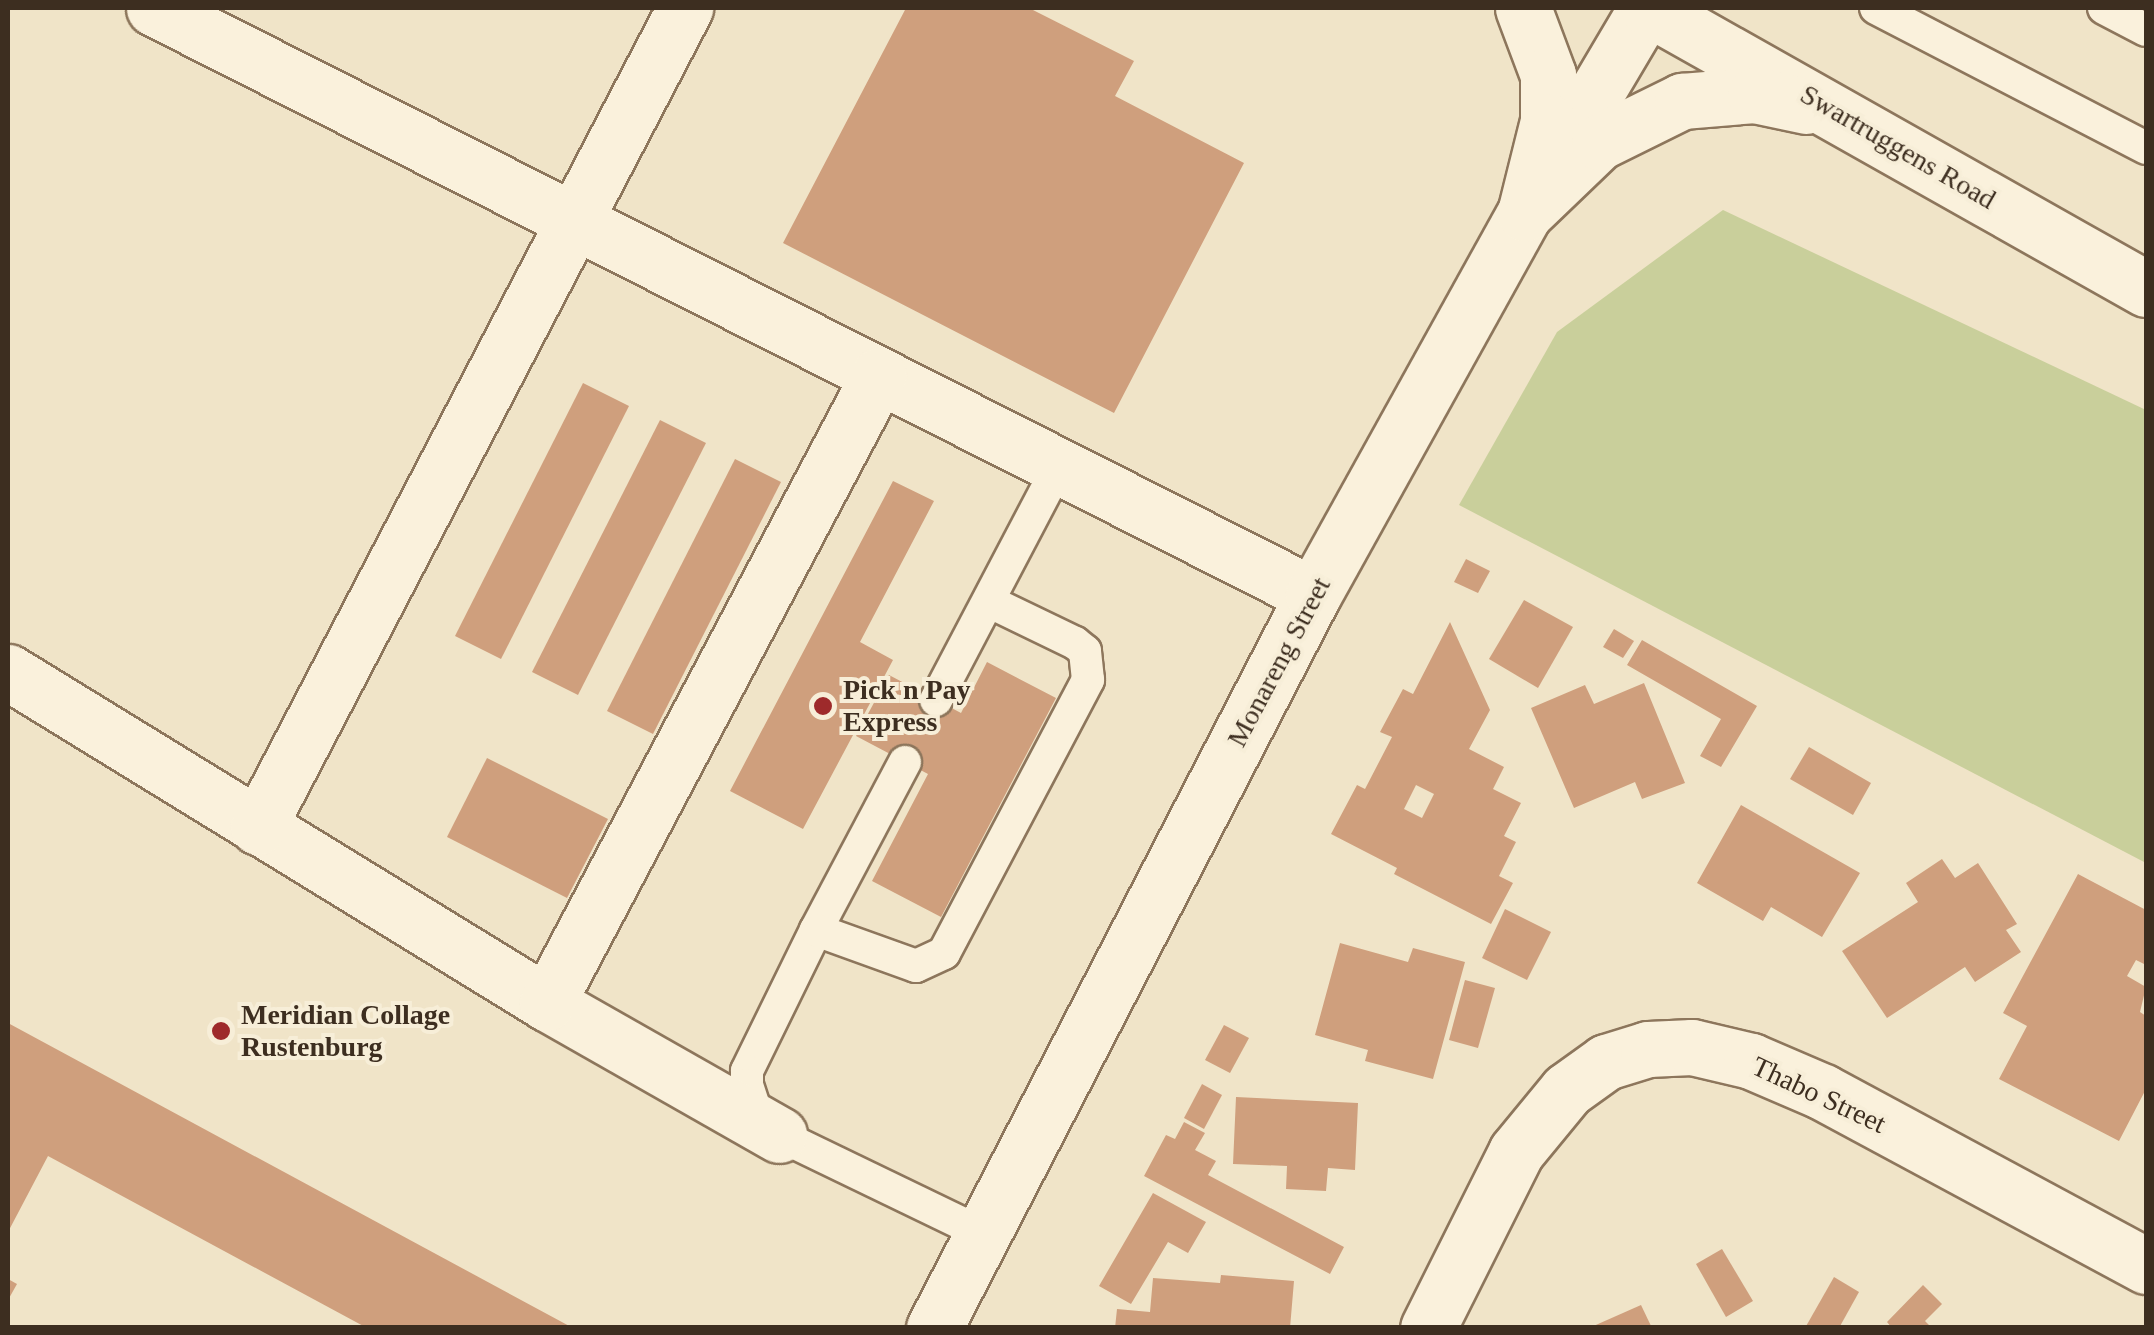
<!DOCTYPE html>
<html>
<head>
<meta charset="utf-8">
<style>
  body { margin:0 }
  #map { position:relative; width:2154px; height:1335px; overflow:hidden; background:#f0e4c8; font-family:"Times New Roman",serif }
  div>[style] { position:absolute }
  .green>* { inset:0; background:#c9cf9b }
  .building>* { inset:0; background:#cf9f7d }
  .roads { filter:drop-shadow(2px 0 #8d765c) drop-shadow(-2px 0 #8d765c) drop-shadow(0 2px #8d765c) drop-shadow(0 -2px #8d765c) }
  .lane>* { height:32px; margin:-16px; padding:0 16px; transform-origin:16px; border-radius:16px; background:#faf1dc }
  .street>* { height:55px; margin:-27.5px; padding:0 27.5px; transform-origin:27.5px; border-radius:27.5px; background:#faf1dc }
  .secondary>* { height:55px; margin:-27.5px; padding:0 27.5px; transform-origin:27.5px; border-radius:27.5px; background:#faf1dc }
  .dots>* { width:28px; height:28px; translate:-50% -50%; box-sizing:border-box; border:5px solid #f7eed8; border-radius:50% }
  span { translate:-50% -50%; white-space:nowrap; text-align:center; line-height:1.15; -webkit-text-stroke:8px #f7eed8; paint-order:stroke }
  .street-label { font-size:28px; color:#3d2e20 }
  .poi-label { font-size:28px; color:#3d2e20; font-weight:700 }
  .left { translate:0 -50%; text-align:left }
  .frame { position:absolute; inset:0; border:10px solid #3d2e20; pointer-events:none }
</style>
</head>
<body>
<div id="map">
  <div class="green">
    <i style="clip-path:polygon(1723px 210px,2146px 410px,2146px 863px,1459px 505px,1557px 332px)"></i>
  </div>
  <div class="building">
    <i style="clip-path:polygon(906px 8px,1029px 8px,1134px 61px,1115px 96px,1244px 163px,1114px 413px,783px 243px)"></i>
    <i style="clip-path:polygon(583px 383px,629px 406px,501px 659px,455px 636px)"></i>
    <i style="clip-path:polygon(660px 420px,706px 443px,578px 695px,532px 672px)"></i>
    <i style="clip-path:polygon(735px 459px,781px 482px,653px 734px,607px 711px)"></i>
    <i style="clip-path:polygon(893px 481px,934px 501px,860px 642px,893px 660px,803px 829px,730px 791px)"></i>
    <i style="clip-path:polygon(1466px 559px,1490px 571px,1478px 593px,1454px 582px)"></i>
    <i style="clip-path:polygon(1524px 600px,1573px 627px,1538px 688px,1489px 659px)"></i>
    <i style="clip-path:polygon(evenodd,1450px 622px,1490px 710px,1469px 749px,1504px 767px,1493px 789px,1521px 803px,1504px 836px,1516px 842px,1499px 876px,1513px 883px,1491px 924px,1394px 874px,1397px 868px,1331px 834px,1357px 785px,1365px 789px,1392px 737px,1380px 732px,1403px 689px,1413px 694px,1450px 622px,1416px 785px,1434px 794px,1422px 818px,1404px 809px,1416px 785px)"></i>
    <i style="clip-path:polygon(1614px 629px,1634px 641px,1623px 658px,1603px 647px)"></i>
    <i style="clip-path:polygon(1642px 640px,1757px 706px,1721px 767px,1700px 756px,1721px 719px,1627px 665px)"></i>
    <i style="clip-path:polygon(987px 662px,1056px 698px,941px 917px,872px 881px,928px 774px,856px 736px,889px 675px,961px 713px)"></i>
    <i style="clip-path:polygon(1644px 683px,1685px 783px,1642px 799px,1635px 782px,1574px 808px,1531px 708px,1585px 685px,1594px 704px)"></i>
    <i style="clip-path:polygon(1809px 747px,1871px 783px,1853px 815px,1790px 779px)"></i>
    <i style="clip-path:polygon(487px 758px,608px 819px,567px 898px,447px 837px)"></i>
    <i style="clip-path:polygon(1741px 805px,1860px 873px,1822px 937px,1771px 907px,1763px 921px,1697px 883px)"></i>
    <i style="clip-path:polygon(1942px 859px,1955px 878px,1978px 863px,2017px 924px,2006px 930px,2021px 952px,1975px 982px,1965px 967px,1887px 1018px,1842px 951px,1918px 902px,1906px 883px)"></i>
    <i style="clip-path:polygon(2078px 874px,2146px 910px,2146px 965px,2136px 960px,2127px 976px,2146px 987px,2140px 1012px,2146px 1016px,2146px 1089px,2119px 1141px,1999px 1079px,2027px 1026px,2003px 1013px)"></i>
    <i style="clip-path:polygon(1505px 909px,1551px 932px,1527px 980px,1482px 958px)"></i>
    <i style="clip-path:polygon(1340px 943px,1408px 962px,1413px 948px,1465px 962px,1433px 1079px,1365px 1061px,1368px 1050px,1315px 1035px)"></i>
    <i style="clip-path:polygon(1465px 980px,1495px 988px,1478px 1048px,1449px 1040px)"></i>
    <i style="clip-path:polygon(8px 1023px,573px 1328px,367px 1328px,48px 1156px,8px 1232px)"></i>
    <i style="clip-path:polygon(1224px 1025px,1249px 1038px,1230px 1073px,1205px 1060px)"></i>
    <i style="clip-path:polygon(1202px 1084px,1222px 1095px,1204px 1129px,1184px 1118px)"></i>
    <i style="clip-path:polygon(1236px 1097px,1358px 1103px,1355px 1170px,1328px 1168px,1326px 1191px,1286px 1189px,1287px 1166px,1233px 1164px)"></i>
    <i style="clip-path:polygon(1184px 1122px,1205px 1133px,1195px 1150px,1216px 1161px,1208px 1175px,1344px 1247px,1330px 1274px,1144px 1176px,1166px 1135px,1175px 1139px)"></i>
    <i style="clip-path:polygon(1153px 1193px,1206px 1222px,1188px 1253px,1168px 1242px,1131px 1304px,1099px 1286px)"></i>
    <i style="clip-path:polygon(1722px 1249px,1753px 1301px,1726px 1317px,1696px 1264px)"></i>
    <i style="clip-path:polygon(1221px 1275px,1294px 1281px,1290px 1328px,1115px 1328px,1117px 1309px,1150px 1312px,1153px 1278px,1220px 1283px)"></i>
    <i style="clip-path:polygon(1834px 1277px,1859px 1292px,1839px 1328px,1805px 1328px)"></i>
    <i style="clip-path:polygon(8px 1279px,17px 1284px,8px 1300px)"></i>
    <i style="clip-path:polygon(1923px 1285px,1942px 1304px,1925px 1321px,1932px 1328px,1892px 1328px,1887px 1322px)"></i>
    <i style="clip-path:polygon(1641px 1305px,1652px 1328px,1589px 1328px)"></i>
  </div>
  <div class="roads">
    <div class="lane">
      <i style="left:1876px;top:8px;width:304px;rotate:27.4deg"></i>
      <i style="left:2104px;top:8px;width:47px;rotate:27.6deg"></i>
      <i style="left:936px;top:700px;width:264px;rotate:-62.3deg"></i>
      <i style="left:905px;top:762px;width:190px;rotate:117.9deg"></i>
      <i style="left:816px;top:930px;width:157px;rotate:116.1deg"></i>
      <i style="left:747px;top:1071px;width:14px;rotate:90deg"></i>
      <i style="left:747px;top:1085px;width:22px;rotate:72deg"></i>
      <i style="left:754px;top:1106px;width:38px;rotate:49deg"></i>
      <i style="left:779px;top:1135px;width:225px;rotate:25.8deg"></i>
      <i style="left:816px;top:930px;width:106px;rotate:19.8deg"></i>
      <i style="left:916px;top:966px;width:31px;rotate:-25deg"></i>
      <i style="left:944px;top:953px;width:309px;rotate:-62.2deg"></i>
      <i style="left:1088px;top:680px;width:29px;rotate:-96deg"></i>
      <i style="left:1085px;top:651px;width:13px;rotate:-141deg"></i>
      <i style="left:1075px;top:643px;width:94px;rotate:-154.2deg"></i>
    </div>
    <div class="street">
      <i style="left:154px;top:8px;width:1299px;rotate:26.86deg"></i>
      <i style="left:8px;top:672px;width:633px;rotate:31.55deg"></i>
      <i style="left:547px;top:1003px;width:267px;rotate:29.6deg"></i>
      <i style="left:258px;top:827px;width:924px;rotate:-62.46deg"></i>
      <i style="left:547px;top:1003px;width:710px;rotate:-62.14deg"></i>
      <i style="left:934px;top:1328px;width:825px;rotate:-62.66deg"></i>
      <i style="left:1313px;top:595px;width:437px;rotate:-61deg"></i>
      <i style="left:1525px;top:213px;width:238px;rotate:-59.4deg"></i>
      <i style="left:1428px;top:1328px;width:197px;rotate:-63.4deg"></i>
      <i style="left:1516px;top:1152px;width:80px;rotate:-50.6deg"></i>
      <i style="left:1567px;top:1090px;width:48px;rotate:-35.7deg"></i>
      <i style="left:1606px;top:1062px;width:44px;rotate:-17.2deg"></i>
      <i style="left:1648px;top:1049px;width:44px;rotate:-2.6deg"></i>
      <i style="left:1692px;top:1047px;width:61px;rotate:13.3deg"></i>
      <i style="left:1751px;top:1061px;width:78px;rotate:23.3deg"></i>
      <i style="left:1823px;top:1092px;width:367px;rotate:28.3deg"></i>
    </div>
    <div class="secondary">
      <i style="left:1523px;top:8px;width:72px;rotate:69.5deg"></i>
      <i style="left:1548px;top:75px;width:46px;rotate:90deg"></i>
      <i style="left:1548px;top:121px;width:95px;rotate:104deg"></i>
      <i style="left:1648px;top:8px;width:572px;rotate:29.43deg"></i>
      <i style="left:1525px;top:213px;width:103px;rotate:-43.8deg"></i>
      <i style="left:1599px;top:142px;width:93px;rotate:-26.3deg"></i>
      <i style="left:1682px;top:101px;width:73px;rotate:-4.7deg"></i>
      <i style="left:1755px;top:95px;width:52px;rotate:12.2deg"></i>
    </div>
  </div>
  <div class="dots">
    <i style="left:823px;top:706px;background:#9e2a2b"></i>
    <i style="left:221px;top:1031px;background:#9e2a2b"></i>
  </div>
  <div class="street-label">
    <span style="left:1898px;top:147px;rotate:30deg">Swartruggens Road</span>
    <span style="left:1279px;top:662px;rotate:-62deg">Monareng Street</span>
    <span style="left:1819px;top:1095px;rotate:25deg">Thabo Street</span>
  </div>
  <div class="poi-label">
    <span class="left" style="left:843px;top:706px">Pick n Pay<br>Express</span>
    <span class="left" style="left:241px;top:1031px">Meridian Collage<br>Rustenburg</span>
  </div>
  <div class="frame"></div>
</div>
</body>
</html>
